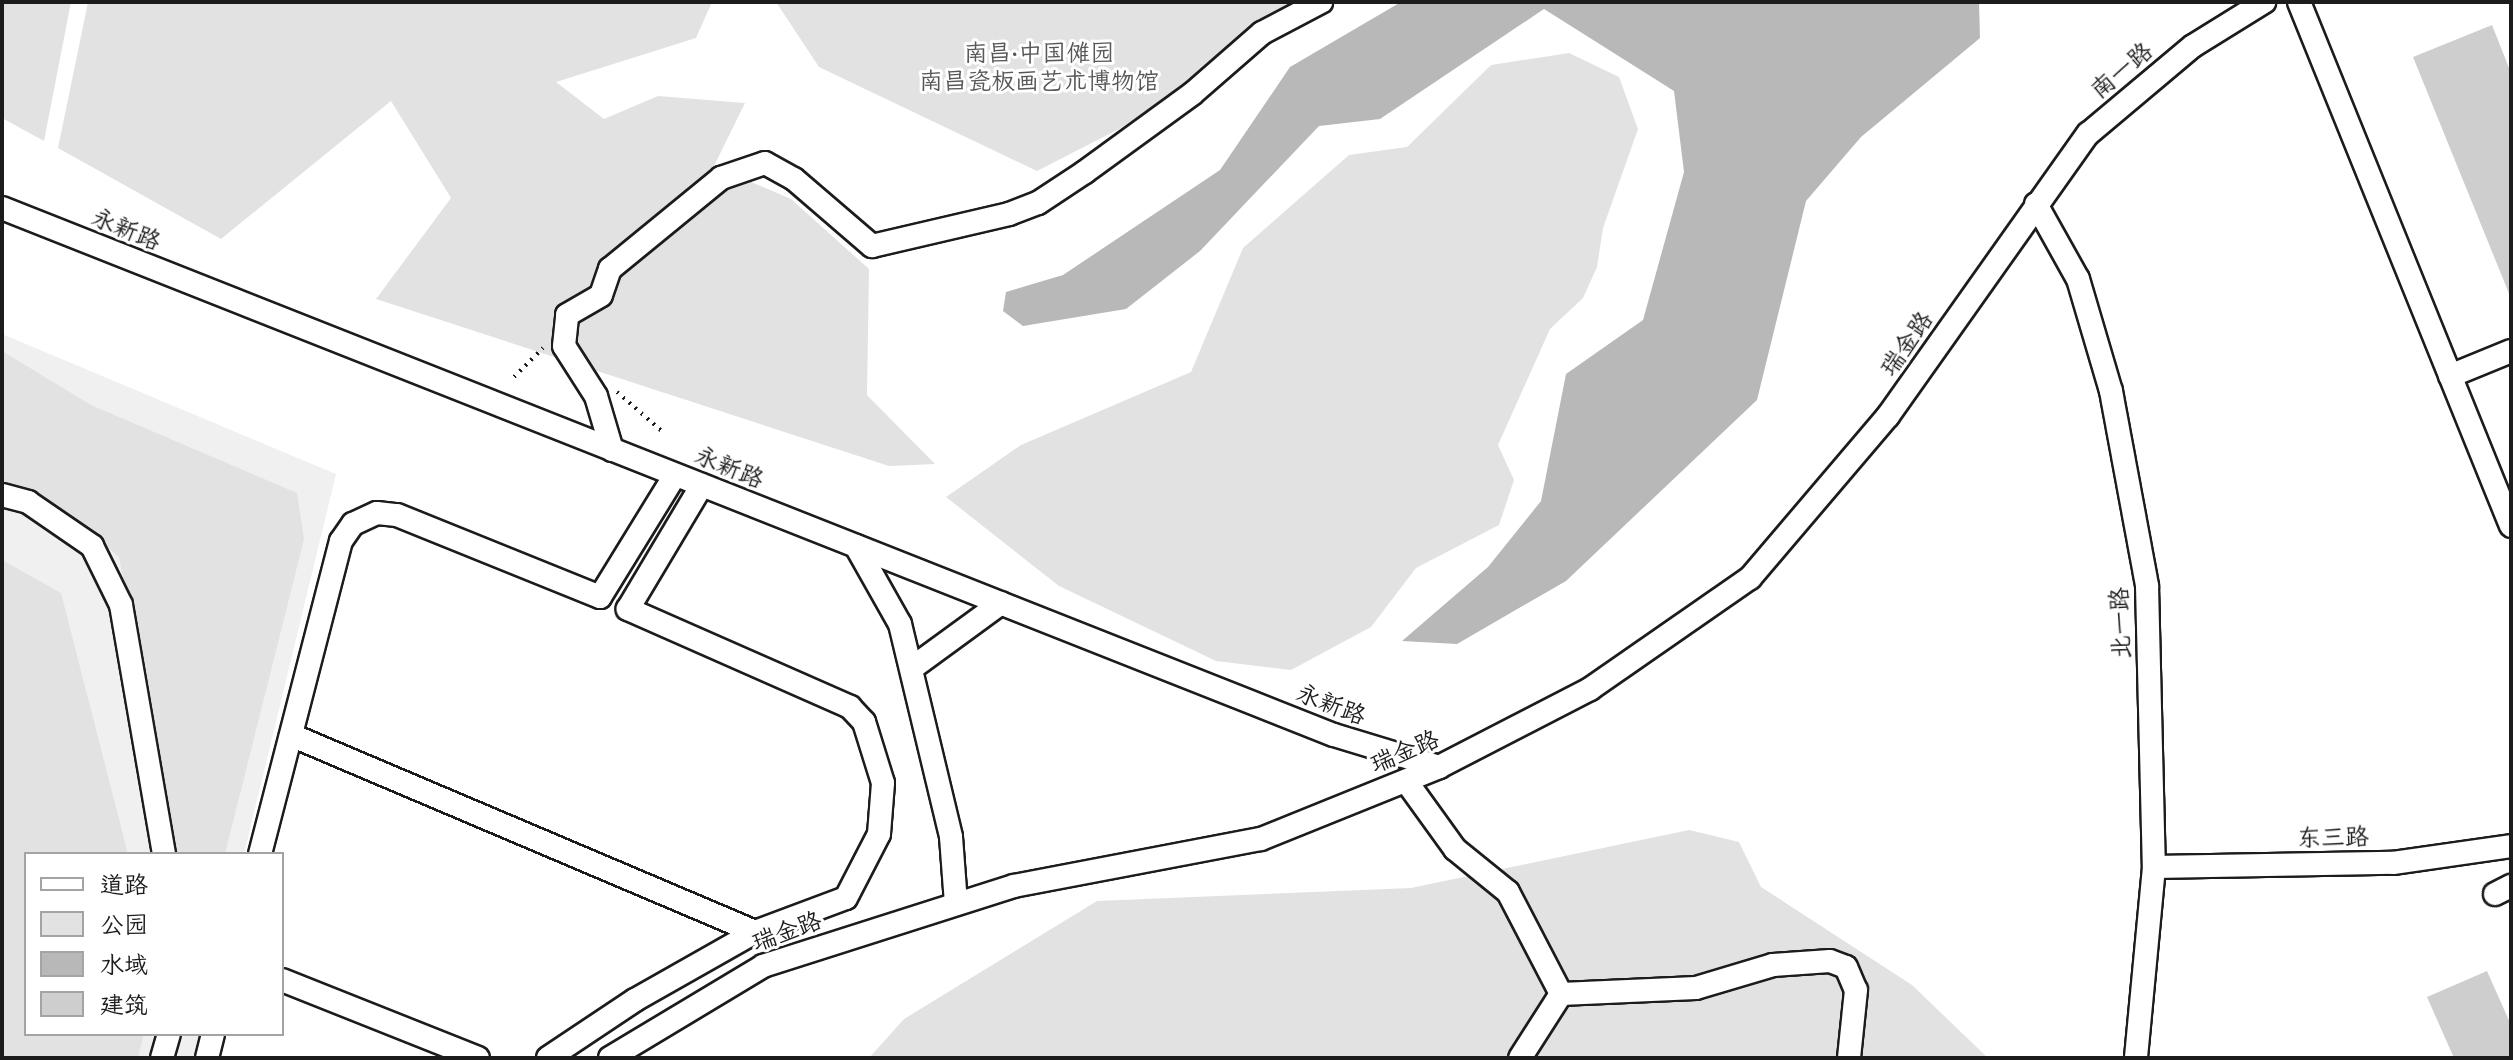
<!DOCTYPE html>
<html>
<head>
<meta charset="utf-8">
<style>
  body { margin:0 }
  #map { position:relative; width:2513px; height:1060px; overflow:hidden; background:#fff; font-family:"Shantell Sans","LXGW WenKai TC",sans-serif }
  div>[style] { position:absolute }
  .built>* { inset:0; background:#f0f0f0 }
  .green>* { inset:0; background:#e2e2e2 }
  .water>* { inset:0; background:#b8b8b8 }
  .building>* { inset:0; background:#cecece }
  .path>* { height:4px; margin-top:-2px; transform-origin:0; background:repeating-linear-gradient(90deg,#1c1c1c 0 2px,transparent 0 8px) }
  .roads { filter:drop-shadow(2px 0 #1c1c1c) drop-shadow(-2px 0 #1c1c1c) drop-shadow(0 2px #1c1c1c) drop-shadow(0 -2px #1c1c1c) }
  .minor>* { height:22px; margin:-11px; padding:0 11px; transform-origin:11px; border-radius:11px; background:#fff }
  span { translate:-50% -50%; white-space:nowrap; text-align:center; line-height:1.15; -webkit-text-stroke:6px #fff; paint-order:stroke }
  .park-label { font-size:24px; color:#575757 }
  .street-label { font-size:24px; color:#1c1c1c }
  .frame { position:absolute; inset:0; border:4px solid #1c1c1c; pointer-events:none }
  .legend { position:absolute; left:24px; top:852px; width:260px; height:184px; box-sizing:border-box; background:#fff; border:2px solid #a4a4a4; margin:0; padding:10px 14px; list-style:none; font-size:24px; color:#1c1c1c }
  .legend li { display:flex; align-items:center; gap:16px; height:40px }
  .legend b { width:40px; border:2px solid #a4a4a4 }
</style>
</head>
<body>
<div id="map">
  <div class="built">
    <i style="clip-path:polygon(2px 334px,336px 474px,244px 854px,26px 854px,26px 1034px,200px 1034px,195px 1058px,2px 1058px)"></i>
  </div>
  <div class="green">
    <i style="clip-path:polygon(2px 2px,71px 2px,44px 141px,2px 118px)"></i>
    <i style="clip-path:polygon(88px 2px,712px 2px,696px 38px,556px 82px,604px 119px,658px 96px,745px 103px,714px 166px,791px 199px,869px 269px,867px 395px,935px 464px,889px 466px,376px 299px,451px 198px,391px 101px,221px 239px,58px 148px)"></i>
    <i style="clip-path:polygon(776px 2px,1308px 2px,1119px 129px,1037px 171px,819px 67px)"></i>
    <i style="clip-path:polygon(1569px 53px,1619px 77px,1638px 129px,1603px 228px,1597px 267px,1583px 298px,1550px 329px,1498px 445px,1514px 480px,1499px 525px,1416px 568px,1371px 627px,1291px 670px,1216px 661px,1059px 586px,946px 497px,1021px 445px,1191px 372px,1243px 248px,1349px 155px,1407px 147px,1491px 65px)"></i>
    <i style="clip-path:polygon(2px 351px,91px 405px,297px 493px,304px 539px,225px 854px,177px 854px,119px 557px,86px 528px,26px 492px,2px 486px)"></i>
    <i style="clip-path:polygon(2px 560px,61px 593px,128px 854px,26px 854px,26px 1034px,144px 1034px,138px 1058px,2px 1058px)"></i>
    <i style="clip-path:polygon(1689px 830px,1739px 842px,1761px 887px,1912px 985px,1988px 1058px,869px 1058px,904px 1019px,1097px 901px,1411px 888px)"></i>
  </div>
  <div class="water">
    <i style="clip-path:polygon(1401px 2px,1979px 2px,1980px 38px,1861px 137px,1806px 201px,1757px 400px,1566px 581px,1457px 644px,1402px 641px,1488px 567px,1541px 501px,1566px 374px,1643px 320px,1684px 172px,1674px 91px,1544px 9px,1380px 119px,1319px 126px,1200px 251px,1126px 309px,1023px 326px,1003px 311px,1006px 292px,1063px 275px,1220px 170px,1290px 67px)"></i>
  </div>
  <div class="building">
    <i style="clip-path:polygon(2492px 25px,2511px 73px,2510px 296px,2413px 57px)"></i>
    <i style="clip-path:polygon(2487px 971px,2511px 1025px,2511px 1058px,2454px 1058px,2427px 997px)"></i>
  </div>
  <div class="path">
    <i style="left:514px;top:377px;width:41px;rotate:-45deg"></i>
    <i style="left:617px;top:392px;width:62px;rotate:41.1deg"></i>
  </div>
  <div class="roads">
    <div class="minor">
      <i style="left:2299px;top:2px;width:565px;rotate:67.97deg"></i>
      <i style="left:2036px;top:204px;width:86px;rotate:60.8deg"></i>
      <i style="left:2078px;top:279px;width:117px;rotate:73.6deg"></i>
      <i style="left:2111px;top:391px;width:198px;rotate:79.5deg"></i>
      <i style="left:2147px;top:586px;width:281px;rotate:88.6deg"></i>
      <i style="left:2154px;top:867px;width:192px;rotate:95.4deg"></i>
      <i style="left:2px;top:208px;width:1432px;rotate:21.59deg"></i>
      <i style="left:1334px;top:735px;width:110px;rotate:16.9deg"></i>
      <i style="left:2450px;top:376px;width:66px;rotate:-22.3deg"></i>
      <i style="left:612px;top:450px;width:56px;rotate:-106.5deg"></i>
      <i style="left:596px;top:396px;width:59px;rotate:-122.6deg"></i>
      <i style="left:564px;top:346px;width:31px;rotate:-84deg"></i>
      <i style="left:567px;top:315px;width:39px;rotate:-30deg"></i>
      <i style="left:601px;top:295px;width:28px;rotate:-71deg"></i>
      <i style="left:610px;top:269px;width:144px;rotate:-39.3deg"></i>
      <i style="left:721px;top:178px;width:46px;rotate:-18.8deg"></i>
      <i style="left:765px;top:163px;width:33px;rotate:29deg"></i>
      <i style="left:794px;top:179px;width:103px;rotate:40.7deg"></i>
      <i style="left:872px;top:246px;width:141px;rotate:-13.1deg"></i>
      <i style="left:1009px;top:214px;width:31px;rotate:-21deg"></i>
      <i style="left:1038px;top:203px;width:56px;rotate:-33.4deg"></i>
      <i style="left:1085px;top:172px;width:132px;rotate:-36.1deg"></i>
      <i style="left:1192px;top:94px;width:93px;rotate:-41.1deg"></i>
      <i style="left:1262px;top:33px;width:67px;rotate:-27.7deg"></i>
      <i style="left:2px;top:495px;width:27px;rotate:15deg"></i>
      <i style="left:28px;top:502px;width:78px;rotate:34.5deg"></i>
      <i style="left:92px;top:546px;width:66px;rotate:63.8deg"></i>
      <i style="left:121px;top:605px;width:253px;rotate:80.2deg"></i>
      <i style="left:856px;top:546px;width:90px;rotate:60.6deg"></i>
      <i style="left:900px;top:624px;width:219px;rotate:76.5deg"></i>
      <i style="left:951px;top:837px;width:67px;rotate:85.7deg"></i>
      <i style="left:912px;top:668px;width:110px;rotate:-36.1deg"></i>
      <i style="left:291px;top:735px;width:504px;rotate:23deg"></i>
      <i style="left:1406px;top:781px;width:84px;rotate:54.2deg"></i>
      <i style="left:1455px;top:849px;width:68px;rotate:39.1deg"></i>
      <i style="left:1508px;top:892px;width:115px;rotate:62.5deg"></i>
      <i style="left:1561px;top:994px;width:76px;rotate:122.6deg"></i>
      <i style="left:260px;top:854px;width:323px;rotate:-75.5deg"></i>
      <i style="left:341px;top:541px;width:21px;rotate:-55deg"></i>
      <i style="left:353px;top:524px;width:26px;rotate:-25deg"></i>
      <i style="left:377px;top:513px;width:20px;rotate:6deg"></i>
      <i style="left:397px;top:515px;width:219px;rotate:22deg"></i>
      <i style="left:600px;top:597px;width:143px;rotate:-58.4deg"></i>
      <i style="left:2154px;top:867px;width:239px;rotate:-1deg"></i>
      <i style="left:2393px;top:863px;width:119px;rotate:-8.2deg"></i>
      <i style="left:2495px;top:894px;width:18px;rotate:-27deg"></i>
      <i style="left:282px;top:980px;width:211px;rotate:21.7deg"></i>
      <i style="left:1561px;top:994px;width:135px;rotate:-2.5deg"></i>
      <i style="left:1696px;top:988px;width:80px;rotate:-16.6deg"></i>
      <i style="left:1773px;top:965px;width:57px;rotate:-4deg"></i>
      <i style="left:1830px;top:961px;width:17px;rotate:21deg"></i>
      <i style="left:1846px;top:967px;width:25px;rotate:67deg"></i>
      <i style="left:1856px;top:990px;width:68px;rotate:95.9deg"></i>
      <i style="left:162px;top:1058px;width:25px;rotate:-74deg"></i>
      <i style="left:207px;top:1058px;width:25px;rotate:-76deg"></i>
      <i style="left:548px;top:1058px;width:105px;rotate:-33.7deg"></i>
      <i style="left:635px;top:1000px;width:138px;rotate:-29.5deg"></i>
      <i style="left:755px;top:932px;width:97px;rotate:-20.5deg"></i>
      <i style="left:846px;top:898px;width:72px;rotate:-62.7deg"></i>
      <i style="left:879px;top:834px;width:51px;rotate:-85.5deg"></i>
      <i style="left:883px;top:783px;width:64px;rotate:-107.3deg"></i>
      <i style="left:864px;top:722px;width:21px;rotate:-133deg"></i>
      <i style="left:850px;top:707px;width:243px;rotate:-156.2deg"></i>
      <i style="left:628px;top:609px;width:144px;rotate:-59.2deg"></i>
      <i style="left:610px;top:1058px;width:179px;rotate:-31deg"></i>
      <i style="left:763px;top:966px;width:263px;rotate:-17.7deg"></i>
      <i style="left:1014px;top:886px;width:251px;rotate:-10.8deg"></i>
      <i style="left:1261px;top:839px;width:192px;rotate:-22deg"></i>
      <i style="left:1439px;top:767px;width:170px;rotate:-27.3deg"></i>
      <i style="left:1590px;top:689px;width:195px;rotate:-34.8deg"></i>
      <i style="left:1750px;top:578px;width:213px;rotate:-49.6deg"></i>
      <i style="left:1888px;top:416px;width:346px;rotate:-54.7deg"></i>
      <i style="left:2088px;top:134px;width:137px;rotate:-40deg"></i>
      <i style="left:2193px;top:46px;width:84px;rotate:-31.8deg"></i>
    </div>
  </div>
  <div class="park-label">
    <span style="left:1039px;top:68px">南昌·中国傩园<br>南昌瓷板画艺术博物馆</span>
  </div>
  <div class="street-label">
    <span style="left:2122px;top:71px;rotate:-40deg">南一路</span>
    <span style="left:126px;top:230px;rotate:22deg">永新路</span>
    <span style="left:1907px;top:344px;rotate:-55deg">瑞金路</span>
    <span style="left:729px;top:468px;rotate:22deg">永新路</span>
    <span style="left:2121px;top:623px;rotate:-92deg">北一路</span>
    <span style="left:1331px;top:705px;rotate:21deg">永新路</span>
    <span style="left:1405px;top:752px;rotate:-23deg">瑞金路</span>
    <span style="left:2333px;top:838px;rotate:-1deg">东三路</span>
    <span style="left:787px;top:932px;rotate:-20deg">瑞金路</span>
  </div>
  <div class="frame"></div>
  <ul class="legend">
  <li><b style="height:10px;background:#fff"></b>道路</li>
  <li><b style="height:22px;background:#e2e2e2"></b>公园</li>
  <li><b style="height:22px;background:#b8b8b8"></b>水域</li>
  <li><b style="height:22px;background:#cecece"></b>建筑</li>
  </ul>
</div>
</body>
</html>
